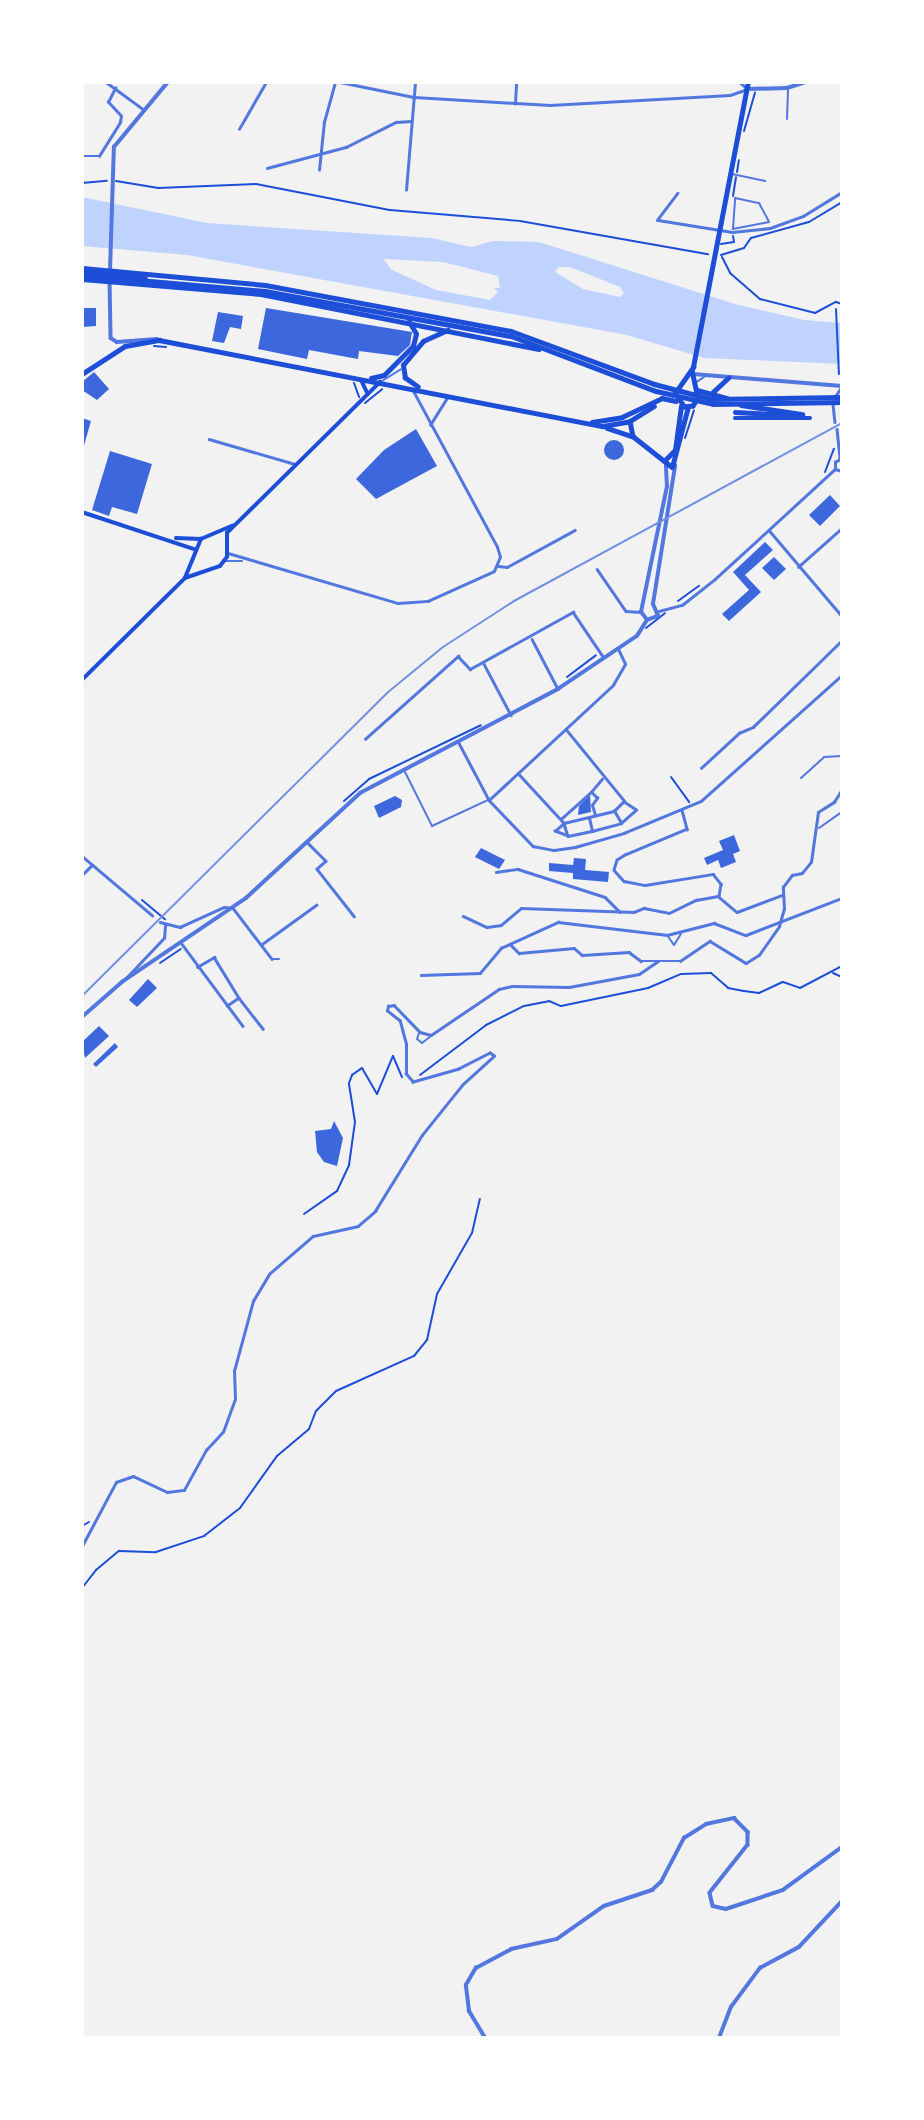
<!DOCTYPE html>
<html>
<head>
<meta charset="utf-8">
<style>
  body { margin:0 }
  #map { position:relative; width:924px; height:2120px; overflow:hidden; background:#f2f2f2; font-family:"Noto Serif",serif }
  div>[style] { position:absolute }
  .water>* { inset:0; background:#bfd3fe }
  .building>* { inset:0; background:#3d67dc }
  .round { border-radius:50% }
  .path>* { height:2px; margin:-1px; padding:0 1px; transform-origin:1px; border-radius:1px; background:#1d4ed8 }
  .service>* { height:2px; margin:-1px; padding:0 1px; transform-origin:1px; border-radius:1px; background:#5277de }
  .pedestrian>* { height:2px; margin:-1px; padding:0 1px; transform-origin:1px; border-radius:1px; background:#5277de }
  .minor>* { height:2.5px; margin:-1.25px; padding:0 1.25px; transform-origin:1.25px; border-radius:1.25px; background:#5277de }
  .tertiary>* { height:3.5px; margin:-1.75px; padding:0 1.75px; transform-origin:1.75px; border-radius:1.75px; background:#5277de }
  .secondary>* { height:3.5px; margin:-1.75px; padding:0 1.75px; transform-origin:1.75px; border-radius:1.75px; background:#1d4ed8 }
  .primary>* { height:4.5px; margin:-2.25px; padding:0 2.25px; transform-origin:2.25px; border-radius:2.25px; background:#1d4ed8 }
  .motorway>* { height:5px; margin:-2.5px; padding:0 2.5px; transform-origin:2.5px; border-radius:2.5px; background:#1d4ed8 }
  .rail>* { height:2px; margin:-1px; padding:0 1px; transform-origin:1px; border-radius:1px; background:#7290e2 }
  span { translate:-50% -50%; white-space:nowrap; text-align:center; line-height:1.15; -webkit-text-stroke:5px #fff; paint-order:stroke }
  .frame { position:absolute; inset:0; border:84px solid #fff; pointer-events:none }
</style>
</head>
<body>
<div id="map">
  <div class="water">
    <i style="clip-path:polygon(evenodd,82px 197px,207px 223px,432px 238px,471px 247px,493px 241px,539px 242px,735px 304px,804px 320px,842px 323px,842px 364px,704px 358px,627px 335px,187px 255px,82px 246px,82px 197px,383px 259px,443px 262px,498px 276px,500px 288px,494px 288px,498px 292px,490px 300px,436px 290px,392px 270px,383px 259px,82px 197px,559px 267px,570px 267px,620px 287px,624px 293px,620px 297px,583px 289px,555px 272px,559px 267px)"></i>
  </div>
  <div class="building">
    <i style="clip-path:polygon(82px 308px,96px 308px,96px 326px,82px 327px)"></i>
    <i style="clip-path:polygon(266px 308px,412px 332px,410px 345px,398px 356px,359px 351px,358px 359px,309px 350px,307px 359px,258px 349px)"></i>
    <i style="clip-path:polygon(218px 312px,243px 316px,241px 329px,230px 327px,224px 343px,212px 341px)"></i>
    <i style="clip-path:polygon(94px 372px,109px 389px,97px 400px,82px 390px,82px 382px)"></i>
    <i style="clip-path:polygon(82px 418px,91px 421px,83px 449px,82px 449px)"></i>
    <i style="clip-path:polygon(416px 429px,437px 466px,376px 499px,356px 479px,384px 450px)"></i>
    <i class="round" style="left:604px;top:440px;width:20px;height:20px"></i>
    <i style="clip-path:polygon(110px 451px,152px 464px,137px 514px,112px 507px,109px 516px,92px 510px)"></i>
    <i style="clip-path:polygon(830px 495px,840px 506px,820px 526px,809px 515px)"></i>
    <i style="clip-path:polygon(765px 542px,773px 550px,745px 575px,761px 592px,729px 621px,722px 614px,749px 590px,733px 572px)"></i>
    <i style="clip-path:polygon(774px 557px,786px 569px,774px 580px,762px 568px)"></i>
    <i style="clip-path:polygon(590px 795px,591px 812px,578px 815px,579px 806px)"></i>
    <i style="clip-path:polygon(395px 796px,402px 800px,401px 807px,379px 818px,374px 806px)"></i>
    <i style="clip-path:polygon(734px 835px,740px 851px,733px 854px,736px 862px,721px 868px,718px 860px,707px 865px,704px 858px,723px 850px,719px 841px)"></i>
    <i style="clip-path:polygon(481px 848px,505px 860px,499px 869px,475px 857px)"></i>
    <i style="clip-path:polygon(574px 858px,586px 859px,585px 870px,609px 872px,608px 882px,573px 879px,573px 873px,549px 871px,549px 863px,573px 865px)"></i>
    <i style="clip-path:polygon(148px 979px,157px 988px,137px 1007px,129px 1000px)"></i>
    <i style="clip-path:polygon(99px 1026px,109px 1036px,85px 1058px,82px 1042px)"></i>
    <i style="clip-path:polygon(115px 1043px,118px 1047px,96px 1067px,93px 1064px)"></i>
    <i style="clip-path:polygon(334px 1121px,343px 1138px,337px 1166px,324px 1162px,317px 1152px,315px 1131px,331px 1129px)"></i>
  </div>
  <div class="path">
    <i style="left:744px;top:131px;width:40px;rotate:-74deg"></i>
    <i style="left:737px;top:172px;width:12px;rotate:-81deg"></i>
    <i style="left:116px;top:181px;width:43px;rotate:9.5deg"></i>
    <i style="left:158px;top:188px;width:98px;rotate:-2.3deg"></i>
    <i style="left:256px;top:184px;width:136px;rotate:11deg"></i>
    <i style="left:390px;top:210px;width:130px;rotate:4.8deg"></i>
    <i style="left:520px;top:221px;width:191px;rotate:10deg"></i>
    <i style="left:82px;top:183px;width:25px;rotate:-5deg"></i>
    <i style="left:733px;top:196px;width:19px;rotate:-81deg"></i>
    <i style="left:721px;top:244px;width:13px;rotate:-9deg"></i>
    <i style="left:734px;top:242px;width:6px;rotate:-99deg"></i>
    <i style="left:721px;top:255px;width:24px;rotate:-17deg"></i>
    <i style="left:744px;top:248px;width:12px;rotate:-55deg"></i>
    <i style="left:751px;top:238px;width:60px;rotate:-15.4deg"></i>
    <i style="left:809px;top:222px;width:39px;rotate:-31deg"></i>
    <i style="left:722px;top:257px;width:18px;rotate:63deg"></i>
    <i style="left:730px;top:273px;width:40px;rotate:41deg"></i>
    <i style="left:760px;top:299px;width:57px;rotate:14.3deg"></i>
    <i style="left:815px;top:313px;width:24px;rotate:-28deg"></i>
    <i style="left:836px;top:302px;width:6px;rotate:18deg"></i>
    <i style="left:836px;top:309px;width:65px;rotate:87.4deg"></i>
    <i style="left:154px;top:346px;width:12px;rotate:5deg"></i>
    <i style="left:354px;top:383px;width:15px;rotate:70deg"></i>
    <i style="left:365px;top:403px;width:22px;rotate:-39deg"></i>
    <i style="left:685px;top:438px;width:29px;rotate:-72deg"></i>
    <i style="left:825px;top:472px;width:25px;rotate:-69deg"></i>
    <i style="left:678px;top:601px;width:26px;rotate:-36deg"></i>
    <i style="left:646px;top:628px;width:24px;rotate:-38deg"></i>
    <i style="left:567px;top:677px;width:36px;rotate:-37deg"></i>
    <i style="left:671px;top:777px;width:31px;rotate:54deg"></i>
    <i style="left:344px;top:801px;width:33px;rotate:-41deg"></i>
    <i style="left:369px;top:779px;width:124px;rotate:-25.7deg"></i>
    <i style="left:142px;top:900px;width:30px;rotate:40deg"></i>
    <i style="left:160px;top:963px;width:25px;rotate:-34deg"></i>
    <i style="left:833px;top:973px;width:10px;rotate:24deg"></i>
    <i style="left:420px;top:1075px;width:83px;rotate:-37.1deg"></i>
    <i style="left:486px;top:1025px;width:42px;rotate:-26.6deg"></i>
    <i style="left:524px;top:1006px;width:25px;rotate:-11deg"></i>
    <i style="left:549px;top:1001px;width:13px;rotate:23deg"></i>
    <i style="left:561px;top:1006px;width:89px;rotate:-11.7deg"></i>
    <i style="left:648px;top:988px;width:36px;rotate:-23deg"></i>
    <i style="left:681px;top:974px;width:30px;rotate:-2deg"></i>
    <i style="left:711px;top:973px;width:23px;rotate:41deg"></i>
    <i style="left:728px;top:988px;width:16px;rotate:11deg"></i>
    <i style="left:744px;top:991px;width:15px;rotate:8deg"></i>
    <i style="left:759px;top:993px;width:26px;rotate:-25deg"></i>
    <i style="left:783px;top:982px;width:18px;rotate:19deg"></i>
    <i style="left:800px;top:988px;width:47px;rotate:-27.6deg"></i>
    <i style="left:304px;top:1214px;width:40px;rotate:-34.9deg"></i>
    <i style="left:337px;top:1191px;width:29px;rotate:-65deg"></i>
    <i style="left:349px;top:1165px;width:43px;rotate:-82.1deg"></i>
    <i style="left:355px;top:1122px;width:39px;rotate:-99deg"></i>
    <i style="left:349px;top:1083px;width:9px;rotate:-69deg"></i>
    <i style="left:352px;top:1075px;width:12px;rotate:-35deg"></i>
    <i style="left:362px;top:1068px;width:30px;rotate:60deg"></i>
    <i style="left:377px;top:1094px;width:41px;rotate:-67.2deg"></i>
    <i style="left:393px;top:1056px;width:23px;rotate:67deg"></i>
    <i style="left:82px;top:1526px;width:8px;rotate:-30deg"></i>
    <i style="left:82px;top:1588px;width:23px;rotate:-52deg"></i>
    <i style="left:96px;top:1570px;width:30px;rotate:-40deg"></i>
    <i style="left:119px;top:1551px;width:37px;rotate:2deg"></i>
    <i style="left:156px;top:1552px;width:51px;rotate:-18.4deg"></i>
    <i style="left:204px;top:1536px;width:46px;rotate:-37.9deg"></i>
    <i style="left:240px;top:1508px;width:64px;rotate:-54.6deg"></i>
    <i style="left:277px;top:1456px;width:42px;rotate:-40.2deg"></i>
    <i style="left:309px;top:1429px;width:19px;rotate:-69deg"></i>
    <i style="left:316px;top:1411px;width:28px;rotate:-45deg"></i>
    <i style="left:336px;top:1391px;width:85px;rotate:-24.2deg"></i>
    <i style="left:414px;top:1356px;width:21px;rotate:-51deg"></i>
    <i style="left:427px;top:1340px;width:47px;rotate:-77.7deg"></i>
    <i style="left:437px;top:1294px;width:70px;rotate:-60.2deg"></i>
    <i style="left:472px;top:1233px;width:35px;rotate:-77deg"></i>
  </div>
  <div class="service">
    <i style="left:787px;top:119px;width:30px;rotate:-88deg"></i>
    <i style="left:732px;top:174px;width:34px;rotate:12deg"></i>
    <i style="left:382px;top:381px;width:22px;rotate:-32deg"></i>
    <i style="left:695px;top:383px;width:11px;rotate:-34deg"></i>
    <i style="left:404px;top:770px;width:63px;rotate:63.4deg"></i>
    <i style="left:432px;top:826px;width:62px;rotate:-24.9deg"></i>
    <i style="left:801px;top:778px;width:31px;rotate:-42deg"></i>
    <i style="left:824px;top:757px;width:18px;rotate:-3deg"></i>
    <i style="left:819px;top:828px;width:28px;rotate:-35deg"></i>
    <i style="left:667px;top:935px;width:12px;rotate:55deg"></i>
    <i style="left:674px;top:945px;width:13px;rotate:-58deg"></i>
    <i style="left:419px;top:1033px;width:6px;rotate:108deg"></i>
    <i style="left:417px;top:1039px;width:6px;rotate:39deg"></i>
    <i style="left:422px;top:1043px;width:11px;rotate:-38deg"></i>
  </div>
  <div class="pedestrian">
    <i style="left:735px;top:198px;width:25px;rotate:12deg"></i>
    <i style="left:759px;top:203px;width:21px;rotate:62deg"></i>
    <i style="left:769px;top:222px;width:37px;rotate:169deg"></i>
    <i style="left:733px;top:229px;width:31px;rotate:-86deg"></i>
  </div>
  <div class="minor">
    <i style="left:106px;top:82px;width:46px;rotate:36.1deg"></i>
    <i style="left:340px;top:82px;width:76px;rotate:11.5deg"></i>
    <i style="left:414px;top:97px;width:136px;rotate:3.4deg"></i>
    <i style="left:550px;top:105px;width:180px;rotate:-3.2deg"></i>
    <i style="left:730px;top:95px;width:18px;rotate:-19deg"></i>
    <i style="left:747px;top:89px;width:11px;rotate:-139deg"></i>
    <i style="left:515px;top:104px;width:22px;rotate:-87deg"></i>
    <i style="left:239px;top:129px;width:54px;rotate:-60.1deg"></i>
    <i style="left:82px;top:156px;width:17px"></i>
    <i style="left:99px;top:156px;width:40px;rotate:-58deg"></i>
    <i style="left:120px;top:122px;width:6px;rotate:-81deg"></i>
    <i style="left:121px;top:116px;width:19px;rotate:-133deg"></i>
    <i style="left:108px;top:102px;width:16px;rotate:-63deg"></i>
    <i style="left:267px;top:168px;width:82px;rotate:-14.9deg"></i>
    <i style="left:346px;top:147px;width:56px;rotate:-26.6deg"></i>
    <i style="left:396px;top:122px;width:15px;rotate:-4deg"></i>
    <i style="left:319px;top:170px;width:48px;rotate:-84.1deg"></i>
    <i style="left:324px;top:122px;width:41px;rotate:-74.6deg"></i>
    <i style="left:406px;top:190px;width:108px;rotate:-85.2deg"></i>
    <i style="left:678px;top:193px;width:34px;rotate:127deg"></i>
    <i style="left:658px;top:220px;width:75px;rotate:9.2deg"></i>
    <i style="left:732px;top:232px;width:38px;rotate:-6deg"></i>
    <i style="left:770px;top:228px;width:35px;rotate:-20deg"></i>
    <i style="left:803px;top:216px;width:46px;rotate:-31.6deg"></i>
    <i style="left:834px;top:398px;width:14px;rotate:-56deg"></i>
    <i style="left:833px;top:404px;width:18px;rotate:84deg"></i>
    <i style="left:430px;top:425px;width:34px;rotate:-58deg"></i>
    <i style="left:837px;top:429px;width:30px;rotate:84deg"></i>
    <i style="left:209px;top:439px;width:90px;rotate:16.2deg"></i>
    <i style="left:835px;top:469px;width:7px;rotate:16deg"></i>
    <i style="left:769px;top:530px;width:113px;rotate:49.7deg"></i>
    <i style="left:228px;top:553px;width:177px;rotate:16.4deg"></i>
    <i style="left:398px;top:603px;width:30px;rotate:-4deg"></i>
    <i style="left:428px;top:601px;width:72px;rotate:-24.4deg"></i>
    <i style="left:494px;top:571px;width:15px;rotate:-67deg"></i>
    <i style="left:500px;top:557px;width:10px;rotate:-107deg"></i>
    <i style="left:497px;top:547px;width:177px;rotate:-118.3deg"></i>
    <i style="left:225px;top:561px;width:17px"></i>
    <i style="left:498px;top:566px;width:9px;rotate:6deg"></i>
    <i style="left:507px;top:567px;width:77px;rotate:-28.6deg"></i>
    <i style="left:798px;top:567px;width:59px;rotate:-41.6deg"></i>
    <i style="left:597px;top:569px;width:51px;rotate:55.4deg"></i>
    <i style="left:626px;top:611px;width:15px;rotate:4deg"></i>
    <i style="left:659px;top:611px;width:24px;rotate:-15deg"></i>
    <i style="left:682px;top:605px;width:42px;rotate:-38.2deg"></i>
    <i style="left:715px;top:579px;width:163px;rotate:-42.5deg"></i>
    <i style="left:835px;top:469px;width:7px;rotate:-90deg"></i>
    <i style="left:835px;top:462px;width:6px;rotate:-31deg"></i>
    <i style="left:532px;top:639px;width:56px;rotate:62.5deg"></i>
    <i style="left:483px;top:662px;width:60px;rotate:62.2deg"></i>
    <i style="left:365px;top:739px;width:125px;rotate:-41.7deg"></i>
    <i style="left:458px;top:656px;width:18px;rotate:47deg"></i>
    <i style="left:470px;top:669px;width:118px;rotate:-29deg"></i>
    <i style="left:573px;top:612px;width:55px;rotate:56deg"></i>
    <i style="left:459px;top:743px;width:64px;rotate:62.2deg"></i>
    <i style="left:489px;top:800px;width:64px;rotate:46.3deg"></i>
    <i style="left:533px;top:846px;width:21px;rotate:11deg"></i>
    <i style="left:554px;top:850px;width:21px;rotate:-8deg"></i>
    <i style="left:575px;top:847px;width:51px;rotate:-15.9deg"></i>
    <i style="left:624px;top:833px;width:83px;rotate:-22.6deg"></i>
    <i style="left:701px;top:801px;width:189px;rotate:-41.8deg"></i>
    <i style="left:701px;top:768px;width:52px;rotate:-42.6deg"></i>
    <i style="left:739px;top:733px;width:15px;rotate:-23deg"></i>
    <i style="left:753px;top:727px;width:124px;rotate:-44.3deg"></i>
    <i style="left:518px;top:773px;width:68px;rotate:47.4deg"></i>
    <i style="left:564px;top:823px;width:51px;rotate:-13.5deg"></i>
    <i style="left:614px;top:811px;width:14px;rotate:-45deg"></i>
    <i style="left:624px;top:801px;width:92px;rotate:-129.2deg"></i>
    <i style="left:489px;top:800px;width:169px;rotate:-42.8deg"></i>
    <i style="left:613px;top:685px;width:24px;rotate:-60deg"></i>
    <i style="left:625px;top:664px;width:17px;rotate:-115deg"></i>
    <i style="left:682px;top:810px;width:20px;rotate:75deg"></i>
    <i style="left:687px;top:829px;width:67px;rotate:157.2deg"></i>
    <i style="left:625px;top:855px;width:9px;rotate:148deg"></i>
    <i style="left:617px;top:860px;width:10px;rotate:107deg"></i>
    <i style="left:614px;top:870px;width:15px;rotate:48deg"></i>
    <i style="left:624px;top:881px;width:21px;rotate:11deg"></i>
    <i style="left:645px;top:885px;width:69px;rotate:-9.2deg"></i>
    <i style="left:713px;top:874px;width:13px;rotate:51deg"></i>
    <i style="left:721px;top:884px;width:12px;rotate:99deg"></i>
    <i style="left:595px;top:815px;width:10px;rotate:-107deg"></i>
    <i style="left:592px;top:805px;width:9px;rotate:-54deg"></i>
    <i style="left:597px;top:798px;width:8px;rotate:-135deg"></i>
    <i style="left:591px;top:792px;width:17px;rotate:-50deg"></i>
    <i style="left:561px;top:819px;width:40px;rotate:-42deg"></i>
    <i style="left:564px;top:823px;width:4px;rotate:76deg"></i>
    <i style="left:565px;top:827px;width:9px;rotate:72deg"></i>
    <i style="left:568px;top:836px;width:14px;rotate:-159deg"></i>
    <i style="left:555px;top:831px;width:12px;rotate:-42deg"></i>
    <i style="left:621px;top:823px;width:20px;rotate:-41deg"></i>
    <i style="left:636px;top:810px;width:14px;rotate:-146deg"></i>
    <i style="left:592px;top:831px;width:30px;rotate:-15deg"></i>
    <i style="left:621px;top:823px;width:14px;rotate:-120deg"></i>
    <i style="left:568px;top:836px;width:25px;rotate:-12deg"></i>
    <i style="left:592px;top:831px;width:13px;rotate:-103deg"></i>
    <i style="left:308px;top:843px;width:25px;rotate:45deg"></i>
    <i style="left:326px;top:861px;width:12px;rotate:138deg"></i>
    <i style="left:317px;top:869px;width:60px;rotate:51.8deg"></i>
    <i style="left:82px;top:856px;width:92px;rotate:40.1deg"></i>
    <i style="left:496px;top:872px;width:22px;rotate:-8deg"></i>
    <i style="left:518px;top:869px;width:91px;rotate:17.8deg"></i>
    <i style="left:605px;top:897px;width:21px;rotate:45deg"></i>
    <i style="left:82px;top:875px;width:14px;rotate:-45deg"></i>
    <i style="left:719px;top:897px;width:23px;rotate:40deg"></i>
    <i style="left:737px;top:912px;width:48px;rotate:-20.7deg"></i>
    <i style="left:463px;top:916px;width:26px;rotate:25deg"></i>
    <i style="left:487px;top:927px;width:14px;rotate:-8deg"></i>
    <i style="left:501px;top:925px;width:26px;rotate:-40deg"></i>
    <i style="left:521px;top:908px;width:113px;rotate:2deg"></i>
    <i style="left:634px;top:912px;width:11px;rotate:-22deg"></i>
    <i style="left:644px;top:908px;width:25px;rotate:11deg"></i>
    <i style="left:669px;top:913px;width:30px;rotate:-26deg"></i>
    <i style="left:696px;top:900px;width:22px;rotate:-10deg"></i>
    <i style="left:160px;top:922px;width:21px;rotate:14deg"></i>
    <i style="left:180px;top:927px;width:48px;rotate:-24.4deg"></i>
    <i style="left:224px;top:907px;width:9px;rotate:6deg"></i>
    <i style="left:233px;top:908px;width:64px;rotate:52.6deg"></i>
    <i style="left:272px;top:959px;width:7px"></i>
    <i style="left:182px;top:944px;width:102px;rotate:53.4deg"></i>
    <i style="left:262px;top:944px;width:67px;rotate:-35.8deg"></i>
    <i style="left:510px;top:944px;width:13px;rotate:45deg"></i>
    <i style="left:519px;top:953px;width:55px;rotate:-5.2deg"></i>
    <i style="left:574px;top:948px;width:11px;rotate:41deg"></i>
    <i style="left:582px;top:955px;width:47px;rotate:-3.7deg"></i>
    <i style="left:629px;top:952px;width:15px;rotate:37deg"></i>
    <i style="left:641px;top:961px;width:17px"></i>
    <i style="left:197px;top:967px;width:20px;rotate:-30deg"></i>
    <i style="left:214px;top:957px;width:48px;rotate:58.6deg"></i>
    <i style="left:239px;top:998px;width:14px;rotate:146deg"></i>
    <i style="left:421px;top:975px;width:59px;rotate:-1.9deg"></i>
    <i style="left:480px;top:973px;width:33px;rotate:-50deg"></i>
    <i style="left:501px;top:948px;width:63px;rotate:-24.5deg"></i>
    <i style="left:558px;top:922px;width:110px;rotate:6.8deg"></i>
    <i style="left:667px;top:935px;width:49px;rotate:-14.3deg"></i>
    <i style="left:714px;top:923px;width:34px;rotate:21deg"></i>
    <i style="left:746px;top:935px;width:103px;rotate:-21.1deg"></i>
    <i style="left:124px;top:980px;width:58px;rotate:-46.4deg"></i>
    <i style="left:164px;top:938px;width:12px;rotate:-85deg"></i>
    <i style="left:239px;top:998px;width:39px;rotate:52deg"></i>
    <i style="left:82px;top:1546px;width:72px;rotate:-62deg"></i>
    <i style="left:116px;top:1482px;width:18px;rotate:-19deg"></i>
    <i style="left:133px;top:1476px;width:38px;rotate:25deg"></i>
    <i style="left:167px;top:1492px;width:17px;rotate:-7deg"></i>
    <i style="left:184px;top:1490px;width:46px;rotate:-61.2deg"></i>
    <i style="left:206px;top:1450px;width:25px;rotate:-47deg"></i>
    <i style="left:223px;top:1432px;width:35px;rotate:-70deg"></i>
    <i style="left:235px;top:1399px;width:28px;rotate:-92deg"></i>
    <i style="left:234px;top:1371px;width:73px;rotate:-74.8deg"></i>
    <i style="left:253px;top:1301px;width:31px;rotate:-59deg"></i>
    <i style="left:269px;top:1274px;width:58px;rotate:-40.8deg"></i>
    <i style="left:313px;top:1236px;width:46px;rotate:-12.5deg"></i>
    <i style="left:358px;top:1226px;width:23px;rotate:-41deg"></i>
    <i style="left:375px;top:1211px;width:89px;rotate:-58.3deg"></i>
    <i style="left:422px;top:1135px;width:64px;rotate:-51.3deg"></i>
    <i style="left:462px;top:1085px;width:43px;rotate:-42.2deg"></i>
    <i style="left:494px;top:1056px;width:5px;rotate:-143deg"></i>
    <i style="left:490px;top:1053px;width:35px;rotate:153deg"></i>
    <i style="left:459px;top:1069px;width:48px;rotate:164.2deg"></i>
    <i style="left:413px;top:1082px;width:11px;rotate:-131deg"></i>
    <i style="left:406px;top:1074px;width:30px;rotate:-90deg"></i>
    <i style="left:406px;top:1044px;width:24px;rotate:-105deg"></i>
    <i style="left:400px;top:1021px;width:16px;rotate:-142deg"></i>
    <i style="left:387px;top:1011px;width:5px;rotate:-79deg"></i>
    <i style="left:388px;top:1006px;width:6px;rotate:-9deg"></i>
    <i style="left:394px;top:1005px;width:37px;rotate:46deg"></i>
    <i style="left:420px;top:1032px;width:11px;rotate:15deg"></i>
    <i style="left:431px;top:1035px;width:82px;rotate:-34.1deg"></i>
    <i style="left:499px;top:989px;width:13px;rotate:-13deg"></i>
    <i style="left:512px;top:986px;width:57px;rotate:1deg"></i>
    <i style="left:569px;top:987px;width:71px;rotate:-10.5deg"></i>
    <i style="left:639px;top:974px;width:23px;rotate:-34deg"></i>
    <i style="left:658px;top:961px;width:22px"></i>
    <i style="left:680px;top:961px;width:36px;rotate:-34deg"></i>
    <i style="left:710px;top:941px;width:42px;rotate:31.4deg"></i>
    <i style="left:746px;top:963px;width:15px;rotate:-32deg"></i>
    <i style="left:759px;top:955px;width:35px;rotate:-55deg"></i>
    <i style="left:779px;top:926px;width:18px;rotate:-74deg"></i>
    <i style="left:784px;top:909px;width:22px;rotate:-93deg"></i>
    <i style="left:783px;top:887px;width:15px;rotate:-53deg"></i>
    <i style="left:792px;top:875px;width:10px;rotate:-11deg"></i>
    <i style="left:802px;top:873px;width:14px;rotate:-51deg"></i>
    <i style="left:811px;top:862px;width:50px;rotate:-82deg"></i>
    <i style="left:818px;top:812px;width:19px;rotate:-32deg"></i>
    <i style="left:834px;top:802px;width:15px;rotate:-58deg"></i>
  </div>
  <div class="tertiary">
    <i style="left:747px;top:89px;width:40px;rotate:-1.4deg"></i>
    <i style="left:787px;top:88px;width:21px;rotate:-17deg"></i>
    <i style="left:110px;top:271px;width:124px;rotate:-88.2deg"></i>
    <i style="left:114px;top:147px;width:85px;rotate:-50.3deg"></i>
    <i style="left:110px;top:279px;width:59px;rotate:89deg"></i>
    <i style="left:111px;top:338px;width:7px;rotate:34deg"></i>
    <i style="left:117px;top:342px;width:40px;rotate:-4.3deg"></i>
    <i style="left:693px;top:374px;width:149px;rotate:4.6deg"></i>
    <i style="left:653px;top:604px;width:140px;rotate:-80.9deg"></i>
    <i style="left:647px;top:620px;width:10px;rotate:-127deg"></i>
    <i style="left:641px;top:612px;width:128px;rotate:-78.3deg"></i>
    <i style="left:667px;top:487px;width:21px;rotate:-93deg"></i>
    <i style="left:647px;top:620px;width:12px;rotate:-20deg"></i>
    <i style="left:658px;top:616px;width:13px;rotate:-113deg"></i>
    <i style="left:82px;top:1017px;width:53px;rotate:-41.2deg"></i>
    <i style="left:122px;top:982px;width:150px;rotate:-34.1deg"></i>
    <i style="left:246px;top:898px;width:155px;rotate:-42.6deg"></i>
    <i style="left:360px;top:793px;width:224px;rotate:-27.7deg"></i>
    <i style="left:558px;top:689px;width:95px;rotate:-33.9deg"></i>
    <i style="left:637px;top:636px;width:19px;rotate:-58deg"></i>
    <i style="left:485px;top:2038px;width:31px;rotate:-121deg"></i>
    <i style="left:469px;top:2011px;width:26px;rotate:-97deg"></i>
    <i style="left:466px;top:1985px;width:20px;rotate:-60deg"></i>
    <i style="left:476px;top:1968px;width:40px;rotate:-28deg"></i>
    <i style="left:511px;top:1949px;width:47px;rotate:-12.3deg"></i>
    <i style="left:557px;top:1939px;width:57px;rotate:-35.1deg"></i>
    <i style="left:604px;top:1906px;width:51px;rotate:-18.4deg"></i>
    <i style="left:652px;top:1890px;width:12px;rotate:-42deg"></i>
    <i style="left:661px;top:1882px;width:50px;rotate:-62.4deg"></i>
    <i style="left:684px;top:1838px;width:26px;rotate:-32deg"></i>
    <i style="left:706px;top:1824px;width:29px;rotate:-12deg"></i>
    <i style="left:734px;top:1818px;width:20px;rotate:45deg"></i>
    <i style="left:748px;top:1832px;width:13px;rotate:90deg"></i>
    <i style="left:748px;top:1845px;width:61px;rotate:128.4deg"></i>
    <i style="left:710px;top:1893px;width:13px;rotate:77deg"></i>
    <i style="left:713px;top:1906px;width:13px;rotate:13deg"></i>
    <i style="left:726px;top:1909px;width:60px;rotate:-18.4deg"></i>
    <i style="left:783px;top:1890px;width:73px;rotate:-36.1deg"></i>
    <i style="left:719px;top:2038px;width:33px;rotate:-69deg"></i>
    <i style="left:731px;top:2007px;width:49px;rotate:-53.4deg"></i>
    <i style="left:760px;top:1968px;width:44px;rotate:-28.3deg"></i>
    <i style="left:799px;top:1947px;width:63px;rotate:-46.9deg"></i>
  </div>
  <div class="secondary">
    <i style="left:362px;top:381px;width:14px;rotate:65deg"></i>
    <i style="left:82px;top:512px;width:118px;rotate:18.3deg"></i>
    <i style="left:176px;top:538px;width:25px;rotate:2deg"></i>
    <i style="left:201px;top:539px;width:34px;rotate:-23deg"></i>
    <i style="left:185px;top:578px;width:37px;rotate:-19deg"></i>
    <i style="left:220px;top:566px;width:11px;rotate:-52deg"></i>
    <i style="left:227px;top:557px;width:24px;rotate:-90deg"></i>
    <i style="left:227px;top:533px;width:215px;rotate:-44.6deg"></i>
    <i style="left:82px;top:680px;width:145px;rotate:-44.7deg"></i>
    <i style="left:185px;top:578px;width:42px;rotate:-67.7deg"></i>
  </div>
  <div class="primary">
    <i style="left:82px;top:272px;width:63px;rotate:5.4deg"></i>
    <i style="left:82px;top:279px;width:180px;rotate:4.8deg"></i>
    <i style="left:261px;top:294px;width:283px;rotate:11.2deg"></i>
    <i style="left:692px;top:370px;width:29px;rotate:78deg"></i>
    <i style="left:698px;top:398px;width:9px;rotate:122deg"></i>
    <i style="left:693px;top:406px;width:9px;rotate:174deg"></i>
    <i style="left:684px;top:407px;width:17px;rotate:-123deg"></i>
    <i style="left:675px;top:393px;width:32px;rotate:-55deg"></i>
    <i style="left:693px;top:367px;width:290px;rotate:-79.1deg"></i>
    <i style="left:82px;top:374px;width:51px;rotate:-33.1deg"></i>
    <i style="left:125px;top:346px;width:35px;rotate:-10deg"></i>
    <i style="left:159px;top:340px;width:452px;rotate:11deg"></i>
    <i style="left:603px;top:426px;width:27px;rotate:-10deg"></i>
    <i style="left:630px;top:421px;width:28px;rotate:-32deg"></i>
    <i style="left:371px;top:378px;width:13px;rotate:-13deg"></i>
    <i style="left:384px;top:375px;width:41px;rotate:-45deg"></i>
    <i style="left:413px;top:346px;width:12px;rotate:-76deg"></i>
    <i style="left:416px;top:334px;width:14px;rotate:-120deg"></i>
    <i style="left:418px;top:387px;width:16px;rotate:-145deg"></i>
    <i style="left:405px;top:378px;width:13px;rotate:-99deg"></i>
    <i style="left:403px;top:365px;width:31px;rotate:-50deg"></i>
    <i style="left:423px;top:341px;width:27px;rotate:-24deg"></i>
    <i style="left:697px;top:390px;width:31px;rotate:15deg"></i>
    <i style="left:713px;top:392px;width:21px;rotate:-43deg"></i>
    <i style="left:741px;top:405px;width:62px;rotate:8.4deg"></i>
    <i style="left:735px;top:412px;width:57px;rotate:3deg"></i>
    <i style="left:735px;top:418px;width:75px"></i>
    <i style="left:630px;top:421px;width:15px;rotate:79deg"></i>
    <i style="left:592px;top:422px;width:30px;rotate:-9deg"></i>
    <i style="left:622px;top:417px;width:44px;rotate:-25.4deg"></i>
    <i style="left:662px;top:398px;width:14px;rotate:12deg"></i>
    <i style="left:607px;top:428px;width:28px;rotate:18deg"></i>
    <i style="left:634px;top:437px;width:48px;rotate:38.3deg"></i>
    <i style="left:672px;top:467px;width:62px;rotate:-75.1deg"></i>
    <i style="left:664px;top:461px;width:16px;rotate:-45deg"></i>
    <i style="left:675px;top:450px;width:44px;rotate:-82.2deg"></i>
  </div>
  <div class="motorway">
    <i style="left:82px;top:268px;width:184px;rotate:5.3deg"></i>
    <i style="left:265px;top:285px;width:250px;rotate:10.6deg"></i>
    <i style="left:511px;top:331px;width:153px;rotate:20.3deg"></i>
    <i style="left:654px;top:384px;width:59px;rotate:14.7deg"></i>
    <i style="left:711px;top:399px;width:131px;rotate:-0.9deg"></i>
    <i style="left:82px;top:275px;width:184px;rotate:5deg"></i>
    <i style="left:265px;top:291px;width:250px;rotate:10.4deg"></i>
    <i style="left:511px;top:336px;width:155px;rotate:20.8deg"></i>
    <i style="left:656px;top:391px;width:58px;rotate:12.8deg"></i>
    <i style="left:713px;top:404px;width:129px;rotate:-0.9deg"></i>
  </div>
  <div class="rail">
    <i style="left:82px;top:996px;width:430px;rotate:-44.8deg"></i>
    <i style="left:387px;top:693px;width:72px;rotate:-39.4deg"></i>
    <i style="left:443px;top:647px;width:85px;rotate:-32.9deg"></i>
    <i style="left:514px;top:601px;width:373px;rotate:-28.5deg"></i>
  </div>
  <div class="frame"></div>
</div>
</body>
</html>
